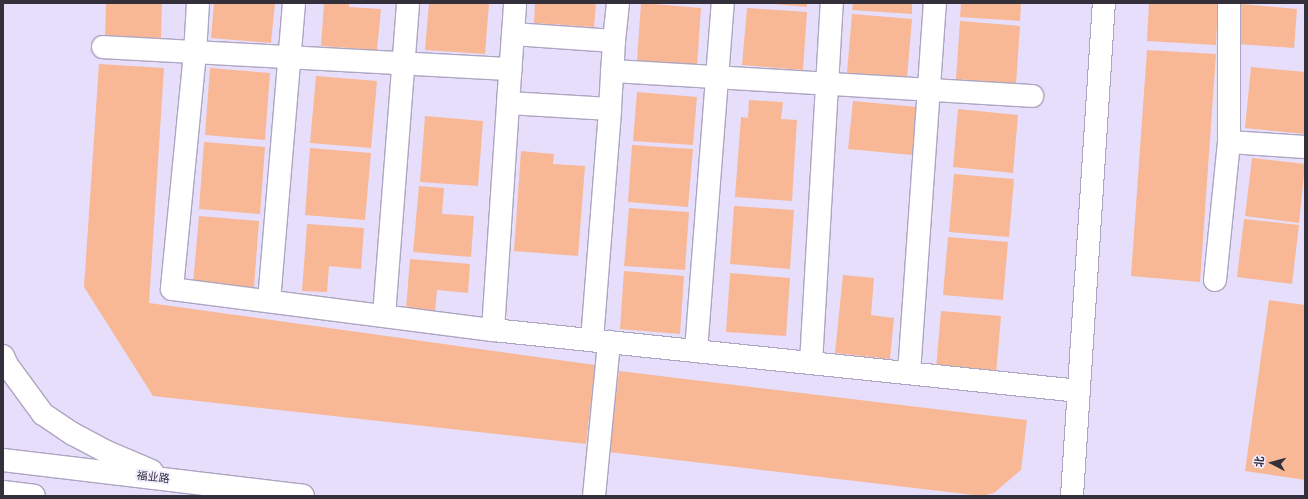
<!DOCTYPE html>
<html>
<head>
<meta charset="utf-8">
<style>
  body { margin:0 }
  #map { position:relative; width:1308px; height:499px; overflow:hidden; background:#e6defb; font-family:Roboto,"Noto Sans SC",sans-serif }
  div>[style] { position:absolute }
  .building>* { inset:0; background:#f9b895 }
  .roads { filter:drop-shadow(1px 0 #ada5c1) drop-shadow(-1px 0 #ada5c1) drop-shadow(0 1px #ada5c1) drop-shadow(0 -1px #ada5c1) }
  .minor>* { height:22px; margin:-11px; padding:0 11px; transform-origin:11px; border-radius:11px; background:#fff }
  .tertiary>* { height:22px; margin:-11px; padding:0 11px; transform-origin:11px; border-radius:11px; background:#fff }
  span { translate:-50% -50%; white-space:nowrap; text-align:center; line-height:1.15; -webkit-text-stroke:3.5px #f2edff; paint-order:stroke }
  .street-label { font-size:11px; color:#332f3b }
  .frame { position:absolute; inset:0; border:4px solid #332f3b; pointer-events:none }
  .north { position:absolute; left:1252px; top:443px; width:40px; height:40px; -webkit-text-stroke:3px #f2edff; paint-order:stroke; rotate:276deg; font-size:11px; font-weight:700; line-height:16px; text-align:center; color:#332f3b }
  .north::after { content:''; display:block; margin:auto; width:14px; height:18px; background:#332f3b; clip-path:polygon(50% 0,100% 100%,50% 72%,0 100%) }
</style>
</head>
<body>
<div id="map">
  <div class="building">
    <i style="clip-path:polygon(106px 3px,162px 3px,161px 38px,105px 36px)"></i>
    <i style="clip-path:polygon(214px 3px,275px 3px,271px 43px,211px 38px)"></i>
    <i style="clip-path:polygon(324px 3px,349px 3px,349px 7px,381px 9px,377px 50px,321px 46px)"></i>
    <i style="clip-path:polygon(429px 3px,489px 3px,485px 54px,425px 50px)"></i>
    <i style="clip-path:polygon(535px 3px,596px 3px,594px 27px,534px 23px)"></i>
    <i style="clip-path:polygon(641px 3px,701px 8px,697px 66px,637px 61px)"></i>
    <i style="clip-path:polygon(763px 3px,807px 3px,807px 7px)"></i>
    <i style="clip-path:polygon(853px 3px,912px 3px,912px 14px,852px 10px)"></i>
    <i style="clip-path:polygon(961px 3px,1021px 3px,1020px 21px,960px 17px)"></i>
    <i style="clip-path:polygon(1149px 3px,1218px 3px,1216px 45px,1147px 41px)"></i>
    <i style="clip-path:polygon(1241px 4px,1297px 9px,1294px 48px,1238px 44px)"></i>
    <i style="clip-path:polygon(747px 8px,807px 12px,803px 70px,742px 65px)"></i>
    <i style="clip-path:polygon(852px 14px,912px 19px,907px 77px,847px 73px)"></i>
    <i style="clip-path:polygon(960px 21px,1020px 26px,1016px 84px,956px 79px)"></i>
    <i style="clip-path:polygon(1147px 50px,1216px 54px,1200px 282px,1131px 276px)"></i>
    <i style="clip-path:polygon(99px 64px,164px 68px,149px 303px,595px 365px,586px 444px,153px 396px,84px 287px)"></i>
    <i style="clip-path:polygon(1251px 67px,1305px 72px,1305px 134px,1245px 128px)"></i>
    <i style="clip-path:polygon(210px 68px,270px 73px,265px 140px,205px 135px)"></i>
    <i style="clip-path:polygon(316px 76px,377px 81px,371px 148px,310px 143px)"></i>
    <i style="clip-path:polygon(637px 92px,697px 97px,693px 145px,633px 141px)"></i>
    <i style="clip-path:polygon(749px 100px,783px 102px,781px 119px,797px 120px,792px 201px,735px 197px,741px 117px,748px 118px)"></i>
    <i style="clip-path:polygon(853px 101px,917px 107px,912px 155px,848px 149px)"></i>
    <i style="clip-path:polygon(958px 109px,1018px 115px,1013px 173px,953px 167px)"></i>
    <i style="clip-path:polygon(425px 116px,483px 121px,478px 186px,420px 182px)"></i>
    <i style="clip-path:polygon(204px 142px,265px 147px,260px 214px,199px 209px)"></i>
    <i style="clip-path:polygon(632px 145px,693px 149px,688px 207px,628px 202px)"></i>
    <i style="clip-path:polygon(310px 148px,371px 153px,365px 220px,305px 215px)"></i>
    <i style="clip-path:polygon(521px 151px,554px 154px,553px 164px,585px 166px,578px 256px,514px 251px)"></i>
    <i style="clip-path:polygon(1252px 158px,1305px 164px,1299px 223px,1245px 216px)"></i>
    <i style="clip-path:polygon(954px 174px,1014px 179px,1009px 237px,949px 232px)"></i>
    <i style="clip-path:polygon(419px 186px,444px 188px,442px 214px,474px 216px,471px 257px,413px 252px)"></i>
    <i style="clip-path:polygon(734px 206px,794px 210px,790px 269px,730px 264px)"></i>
    <i style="clip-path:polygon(629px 208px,689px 212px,685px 270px,624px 266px)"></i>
    <i style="clip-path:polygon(199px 216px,259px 221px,254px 287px,193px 283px)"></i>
    <i style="clip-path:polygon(1244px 219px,1299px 225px,1292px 284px,1237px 277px)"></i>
    <i style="clip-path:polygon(307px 224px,364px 228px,361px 269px,329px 266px,327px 292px,302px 291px)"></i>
    <i style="clip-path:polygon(948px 237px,1008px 242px,1003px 300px,943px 295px)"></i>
    <i style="clip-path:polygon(410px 259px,470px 264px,468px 293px,437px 290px,435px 312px,406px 309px)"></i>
    <i style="clip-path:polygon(624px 271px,684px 276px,680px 334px,620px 329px)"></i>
    <i style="clip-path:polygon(730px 273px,790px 278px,786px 336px,726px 332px)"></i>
    <i style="clip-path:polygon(843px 275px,874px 278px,871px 315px,894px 318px,890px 359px,835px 353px)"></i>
    <i style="clip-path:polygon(1269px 300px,1305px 305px,1305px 480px,1245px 471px)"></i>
    <i style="clip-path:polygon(941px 311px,1001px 316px,996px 374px,936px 369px)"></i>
    <i style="clip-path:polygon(619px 371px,1027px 420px,1021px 470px,994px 493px,982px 496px,609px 452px)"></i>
  </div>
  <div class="roads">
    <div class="minor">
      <i style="left:198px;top:3px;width:50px;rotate:93.4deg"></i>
      <i style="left:195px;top:53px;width:237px;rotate:95.6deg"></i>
      <i style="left:172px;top:289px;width:324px;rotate:7.3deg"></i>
      <i style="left:493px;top:330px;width:589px;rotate:5.94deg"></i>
      <i style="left:513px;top:34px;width:31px;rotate:-86deg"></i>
      <i style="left:614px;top:41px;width:38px;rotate:-84deg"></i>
      <i style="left:103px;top:47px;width:408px;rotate:3.1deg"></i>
      <i style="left:612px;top:71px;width:421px;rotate:3.4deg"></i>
      <i style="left:1229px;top:142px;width:76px;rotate:3.8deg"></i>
      <i style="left:1215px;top:280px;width:139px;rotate:-84.2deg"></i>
      <i style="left:1229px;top:142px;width:139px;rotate:-90deg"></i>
      <i style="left:269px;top:301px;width:299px;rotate:-85.2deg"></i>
      <i style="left:384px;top:316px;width:314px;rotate:-85.6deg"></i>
      <i style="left:493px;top:330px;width:227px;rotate:-86.2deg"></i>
      <i style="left:508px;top:103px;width:69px;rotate:-85.9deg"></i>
      <i style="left:513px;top:34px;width:101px;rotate:4deg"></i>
      <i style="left:614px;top:41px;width:68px;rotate:93.4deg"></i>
      <i style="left:610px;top:109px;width:102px;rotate:-176.6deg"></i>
      <i style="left:592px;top:340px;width:232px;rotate:-85.5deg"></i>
      <i style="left:696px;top:351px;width:349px;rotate:-85.6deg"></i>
      <i style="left:811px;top:363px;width:361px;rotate:-86.7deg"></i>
      <i style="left:909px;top:373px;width:371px;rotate:-86deg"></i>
      <i style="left:594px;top:496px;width:155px;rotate:-84.4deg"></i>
    </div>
    <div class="tertiary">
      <i style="left:3px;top:356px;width:10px;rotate:66deg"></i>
      <i style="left:7px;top:365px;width:61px;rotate:53.7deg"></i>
      <i style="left:43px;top:414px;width:36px;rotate:34deg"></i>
      <i style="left:73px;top:434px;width:36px;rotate:28deg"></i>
      <i style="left:105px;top:451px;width:51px;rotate:23.1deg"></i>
      <i style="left:3px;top:460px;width:302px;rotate:6.8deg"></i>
      <i style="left:3px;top:492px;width:31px;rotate:7deg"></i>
      <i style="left:1072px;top:496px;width:494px;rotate:-86.3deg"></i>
    </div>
  </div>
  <div class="street-label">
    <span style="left:153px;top:478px;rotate:7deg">福业路</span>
  </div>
  <div class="frame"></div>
  <div class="north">北</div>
</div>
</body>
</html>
